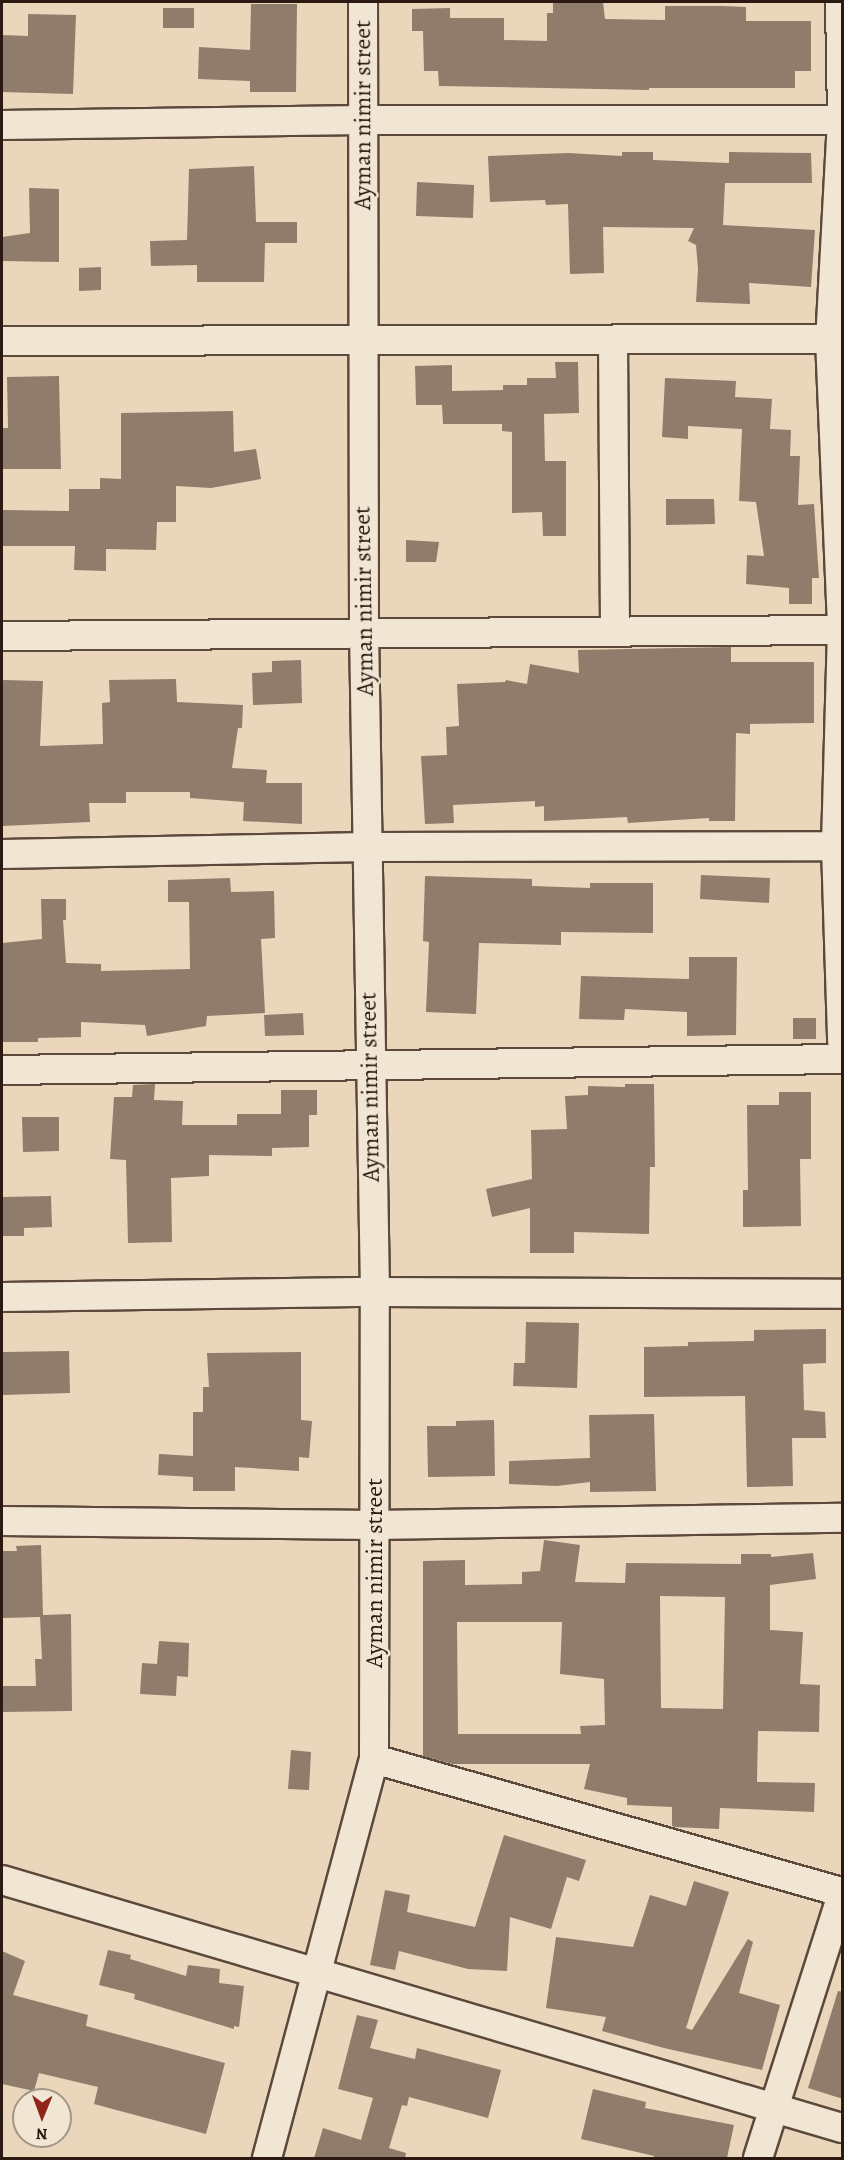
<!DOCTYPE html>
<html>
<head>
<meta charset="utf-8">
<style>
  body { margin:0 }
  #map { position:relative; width:844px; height:2160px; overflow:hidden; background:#ead7bb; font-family:Alegreya,serif }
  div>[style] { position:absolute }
  .building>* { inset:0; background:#8f7c6a }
  .roads { filter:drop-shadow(2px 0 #5c493c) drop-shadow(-2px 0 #5c493c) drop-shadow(0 2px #5c493c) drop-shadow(0 -2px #5c493c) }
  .minor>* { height:28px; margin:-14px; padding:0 14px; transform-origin:14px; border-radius:14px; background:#f1e5d3 }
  span { translate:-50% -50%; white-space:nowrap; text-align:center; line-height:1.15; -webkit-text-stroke:5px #f1e5d3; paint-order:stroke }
  .street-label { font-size:24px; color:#2c1a12 }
  .frame { position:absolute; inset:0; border:3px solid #2c1a12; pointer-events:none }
  .north { position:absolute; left:12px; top:2088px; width:60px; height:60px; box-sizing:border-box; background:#f1e5d3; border:2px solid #a29486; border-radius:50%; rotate:181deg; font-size:16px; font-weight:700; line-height:24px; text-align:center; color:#2c1a12 }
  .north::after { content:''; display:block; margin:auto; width:21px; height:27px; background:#8f2418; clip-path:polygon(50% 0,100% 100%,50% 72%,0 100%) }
</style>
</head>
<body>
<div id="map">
  <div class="building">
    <i style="clip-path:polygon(553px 2px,603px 2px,605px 19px,665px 20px,665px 6px,723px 6px,746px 7px,746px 21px,811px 21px,811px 71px,795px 71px,795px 88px,649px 88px,649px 90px,439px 86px,438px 71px,424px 71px,423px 31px,412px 31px,412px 9px,450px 8px,450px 18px,504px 18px,504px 40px,547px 41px,547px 13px,553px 13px)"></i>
    <i style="clip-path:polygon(251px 4px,297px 4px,296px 92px,250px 92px,250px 81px,198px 79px,199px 47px,250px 50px)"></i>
    <i style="clip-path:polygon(163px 8px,194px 8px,194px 28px,163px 28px)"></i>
    <i style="clip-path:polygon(28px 14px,76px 15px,73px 94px,2px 92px,2px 35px,28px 36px)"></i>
    <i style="clip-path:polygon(622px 152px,653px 152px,653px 160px,729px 163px,729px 152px,811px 153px,812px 183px,725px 183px,723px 225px,815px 230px,811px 287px,749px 283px,750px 304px,696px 302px,698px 269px,696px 245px,688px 241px,694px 228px,603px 227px,604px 273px,570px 274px,568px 204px,546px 205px,545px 200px,490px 202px,488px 156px,568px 153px,622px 156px)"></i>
    <i style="clip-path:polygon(254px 166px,256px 222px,297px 222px,297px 243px,265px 243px,264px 282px,197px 282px,197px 265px,151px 266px,150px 241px,187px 240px,189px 169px)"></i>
    <i style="clip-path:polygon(417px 182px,474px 185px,473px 218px,416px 216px)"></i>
    <i style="clip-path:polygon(29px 188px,59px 189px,59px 262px,2px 261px,2px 237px,30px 233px)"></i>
    <i style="clip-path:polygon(101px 267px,101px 290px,79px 291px,79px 268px)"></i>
    <i style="clip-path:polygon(555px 362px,578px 362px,579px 413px,544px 414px,545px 461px,566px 461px,566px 536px,543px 536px,542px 512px,512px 513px,512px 432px,502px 431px,502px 424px,443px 424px,442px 405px,416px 405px,415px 366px,452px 365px,452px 391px,503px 390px,503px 385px,527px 385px,527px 378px,556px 378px)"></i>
    <i style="clip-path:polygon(59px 376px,61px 469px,2px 469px,2px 428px,8px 428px,7px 377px)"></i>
    <i style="clip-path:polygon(665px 378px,736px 381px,735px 397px,772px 399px,770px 429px,791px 430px,790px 456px,800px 456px,798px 505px,814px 504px,819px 578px,812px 578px,812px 604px,789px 604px,789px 588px,746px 584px,747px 555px,764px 556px,756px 502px,739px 501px,742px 429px,688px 426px,688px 439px,662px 437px)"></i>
    <i style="clip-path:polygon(233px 411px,234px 452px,256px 449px,261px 479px,211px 488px,176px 486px,176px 522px,157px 522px,156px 550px,106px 549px,106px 571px,74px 570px,75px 546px,2px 546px,2px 510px,69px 511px,69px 489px,100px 489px,100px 478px,121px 479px,121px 413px)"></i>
    <i style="clip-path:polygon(666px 499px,714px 499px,715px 524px,666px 525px)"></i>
    <i style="clip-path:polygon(406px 540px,439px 542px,436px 562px,406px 562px)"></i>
    <i style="clip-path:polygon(731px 647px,731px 662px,814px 662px,814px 723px,750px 724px,750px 734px,736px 733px,735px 821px,709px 821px,709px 818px,628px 823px,627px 817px,544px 821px,544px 806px,535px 807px,535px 801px,453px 805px,454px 823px,425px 824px,421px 756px,447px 755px,446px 727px,459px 726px,457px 684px,505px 682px,506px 680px,527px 684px,530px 664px,579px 673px,578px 650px)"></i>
    <i style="clip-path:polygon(301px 660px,302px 703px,253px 705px,252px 673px,272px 672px,272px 661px)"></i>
    <i style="clip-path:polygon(176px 679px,177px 702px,243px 705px,242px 728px,238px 728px,232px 768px,267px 770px,266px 783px,302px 783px,302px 824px,243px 821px,244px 802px,190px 798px,190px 792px,126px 792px,126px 803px,89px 803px,90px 822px,2px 826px,2px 680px,43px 681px,40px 746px,103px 744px,102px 703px,110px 702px,109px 680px)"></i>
    <i style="clip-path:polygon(701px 875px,770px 878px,769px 903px,700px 899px)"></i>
    <i style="clip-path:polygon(425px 876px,532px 879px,532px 886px,590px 888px,590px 883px,653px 883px,653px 933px,561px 932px,561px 945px,479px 943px,476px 1014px,426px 1012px,429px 942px,423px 941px)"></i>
    <i style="clip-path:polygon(230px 878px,231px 892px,274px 891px,275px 938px,261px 939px,265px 1013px,207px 1016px,206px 1026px,147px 1036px,145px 1025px,81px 1022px,81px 1037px,38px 1038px,38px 1042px,2px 1042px,2px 943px,42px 939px,41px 899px,66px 899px,66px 920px,63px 920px,66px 963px,101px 964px,101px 971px,190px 969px,189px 902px,168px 902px,168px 880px)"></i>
    <i style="clip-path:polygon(689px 957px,737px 957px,736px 1035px,687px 1036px,687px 1012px,625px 1009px,624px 1020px,579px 1019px,581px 976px,689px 979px)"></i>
    <i style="clip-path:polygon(303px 1013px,304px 1035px,265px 1036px,264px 1015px)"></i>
    <i style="clip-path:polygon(793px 1018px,816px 1018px,816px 1039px,793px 1039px)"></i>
    <i style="clip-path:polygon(155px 1084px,154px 1100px,183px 1101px,182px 1125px,237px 1125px,237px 1114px,281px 1114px,281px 1090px,317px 1090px,317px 1115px,309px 1115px,309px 1147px,272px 1148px,272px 1156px,209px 1155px,209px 1176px,171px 1178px,172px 1242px,128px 1243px,126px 1160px,110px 1159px,114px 1097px,132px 1097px,133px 1085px)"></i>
    <i style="clip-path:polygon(625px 1084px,654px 1084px,655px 1167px,650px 1167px,649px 1234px,574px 1232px,574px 1253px,530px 1253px,530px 1208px,492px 1217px,486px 1189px,532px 1179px,531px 1130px,567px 1129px,565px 1096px,588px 1095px,588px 1086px,625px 1087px)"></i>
    <i style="clip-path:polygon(779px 1092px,811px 1092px,811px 1159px,800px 1159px,801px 1226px,743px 1227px,743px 1190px,748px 1190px,747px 1105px,779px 1105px)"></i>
    <i style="clip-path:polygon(22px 1117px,59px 1117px,59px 1151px,23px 1152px)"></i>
    <i style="clip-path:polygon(51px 1196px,52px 1227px,24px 1228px,24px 1236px,2px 1236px,2px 1197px)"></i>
    <i style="clip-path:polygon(526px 1322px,579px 1323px,577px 1388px,513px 1386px,514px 1363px,525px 1363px)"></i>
    <i style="clip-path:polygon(826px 1329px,826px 1363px,803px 1364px,804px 1410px,825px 1412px,826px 1438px,792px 1438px,793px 1486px,747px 1487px,745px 1396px,644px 1397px,644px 1347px,688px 1346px,688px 1342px,754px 1341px,754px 1330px)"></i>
    <i style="clip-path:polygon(69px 1351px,70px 1393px,2px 1395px,2px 1352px)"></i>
    <i style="clip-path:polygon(301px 1352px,301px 1420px,312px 1421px,309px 1458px,299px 1457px,299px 1471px,235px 1467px,235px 1491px,193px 1491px,193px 1477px,158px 1475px,159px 1454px,193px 1456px,193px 1412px,203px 1412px,203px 1387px,209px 1387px,207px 1353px)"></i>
    <i style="clip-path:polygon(654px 1414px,656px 1491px,590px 1492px,590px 1482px,557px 1486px,509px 1484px,509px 1461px,590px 1458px,589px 1415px)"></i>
    <i style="clip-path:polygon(494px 1420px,495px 1476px,428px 1477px,427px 1426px,456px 1426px,456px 1421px)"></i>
    <i style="clip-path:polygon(evenodd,544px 1540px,580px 1545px,575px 1582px,625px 1583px,626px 1563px,741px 1564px,741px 1554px,771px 1554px,771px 1557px,813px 1553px,816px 1579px,770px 1585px,770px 1630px,803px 1632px,800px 1684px,820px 1685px,819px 1732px,758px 1731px,757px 1782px,815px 1783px,814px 1812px,720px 1808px,719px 1829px,675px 1827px,672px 1826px,672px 1807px,627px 1805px,627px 1798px,584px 1789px,590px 1764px,453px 1764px,423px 1756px,423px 1561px,465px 1560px,465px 1585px,522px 1584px,522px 1572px,540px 1571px,544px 1540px,660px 1596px,725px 1597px,723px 1709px,661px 1708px,660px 1596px,544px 1540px,457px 1622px,562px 1622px,560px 1674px,604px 1679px,605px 1725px,580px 1726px,581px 1734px,458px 1734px,457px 1622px)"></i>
    <i style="clip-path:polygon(41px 1545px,43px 1615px,71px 1614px,72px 1711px,2px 1712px,2px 1686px,36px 1686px,35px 1659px,42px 1659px,40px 1617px,2px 1618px,2px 1551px,17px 1551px,16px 1546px)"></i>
    <i style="clip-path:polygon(159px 1641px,189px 1643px,188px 1677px,177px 1676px,176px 1696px,140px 1694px,142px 1663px,157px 1664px)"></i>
    <i style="clip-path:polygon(291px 1750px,311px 1752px,309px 1790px,288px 1789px)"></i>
    <i style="clip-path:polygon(504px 1835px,586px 1860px,579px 1881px,567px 1877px,551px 1929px,510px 1917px,507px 1971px,468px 1969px,399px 1951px,395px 1970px,370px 1965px,385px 1890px,410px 1895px,407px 1912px,475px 1927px)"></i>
    <i style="clip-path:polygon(694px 1881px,729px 1892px,686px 2028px,692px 2030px,748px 1939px,753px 1942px,739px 1993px,780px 2005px,762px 2070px,664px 2048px,602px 2031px,606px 2017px,546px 2008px,556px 1937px,633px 1947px,650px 1895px,686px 1906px)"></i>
    <i style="clip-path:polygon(108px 1950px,131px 1955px,130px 1959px,186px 1976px,188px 1965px,220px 1969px,219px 1983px,244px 1986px,239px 2027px,234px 2026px,234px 2029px,134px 1999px,135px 1994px,99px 1985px)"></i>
    <i style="clip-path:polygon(2px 1951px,25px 1961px,13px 1995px,88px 2015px,86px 2026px,225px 2063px,206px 2134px,94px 2104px,98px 2087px,39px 2073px,34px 2091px,2px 2084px)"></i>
    <i style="clip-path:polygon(838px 1991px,843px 1992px,843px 2099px,808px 2088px)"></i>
    <i style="clip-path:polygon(357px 2015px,378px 2020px,370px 2048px,415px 2059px,417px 2048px,501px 2070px,488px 2118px,409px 2097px,407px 2106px,402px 2105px,389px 2148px,406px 2153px,405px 2158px,314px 2158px,323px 2128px,361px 2140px,373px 2098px,338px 2089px)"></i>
    <i style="clip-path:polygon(593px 2089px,646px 2102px,645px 2108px,734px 2125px,727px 2158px,654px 2158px,654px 2156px,581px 2139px)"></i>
  </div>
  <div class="roads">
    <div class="minor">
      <i style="left:840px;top:2px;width:118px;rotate:89deg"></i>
      <i style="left:2px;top:125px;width:360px;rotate:-0.8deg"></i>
      <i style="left:362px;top:120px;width:480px"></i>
      <i style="left:842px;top:120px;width:219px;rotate:93.1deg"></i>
      <i style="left:830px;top:339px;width:291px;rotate:87.6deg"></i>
      <i style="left:842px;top:630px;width:216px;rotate:91.6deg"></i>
      <i style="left:836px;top:846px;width:196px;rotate:88.2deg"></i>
      <i style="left:613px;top:340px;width:291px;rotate:89.6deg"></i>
      <i style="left:2px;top:341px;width:840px;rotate:-0.14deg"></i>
      <i style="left:2px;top:636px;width:840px;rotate:-0.41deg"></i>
      <i style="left:2px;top:854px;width:365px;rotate:-1.1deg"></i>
      <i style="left:367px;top:847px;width:475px;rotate:-0.1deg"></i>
      <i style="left:2px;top:1070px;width:840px;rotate:-0.75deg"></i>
      <i style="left:2px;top:1297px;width:373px;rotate:-0.8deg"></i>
      <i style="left:375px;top:1292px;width:467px;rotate:0.2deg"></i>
      <i style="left:2px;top:1521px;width:373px;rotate:0.6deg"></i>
      <i style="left:375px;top:1525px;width:467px;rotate:-0.9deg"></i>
      <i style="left:374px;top:1759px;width:487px;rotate:15.9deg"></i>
      <i style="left:2px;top:1880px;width:876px;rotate:16.45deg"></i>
      <i style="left:267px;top:2158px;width:413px;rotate:-75deg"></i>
      <i style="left:374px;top:1759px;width:467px;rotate:-89.9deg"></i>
      <i style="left:375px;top:1292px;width:661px;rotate:-90.95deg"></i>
      <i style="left:364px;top:631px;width:629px;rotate:-90.09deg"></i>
      <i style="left:758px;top:2158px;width:277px;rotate:-72.3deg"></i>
    </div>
  </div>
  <div class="street-label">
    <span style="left:363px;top:115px;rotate:-90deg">Ayman nimir street</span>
    <span style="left:364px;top:601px;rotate:-91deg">Ayman nimir street</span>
    <span style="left:370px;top:1087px;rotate:-91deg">Ayman nimir street</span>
    <span style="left:375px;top:1573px;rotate:-90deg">Ayman nimir street</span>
  </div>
  <div class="frame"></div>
  <div class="north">N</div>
</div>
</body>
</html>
